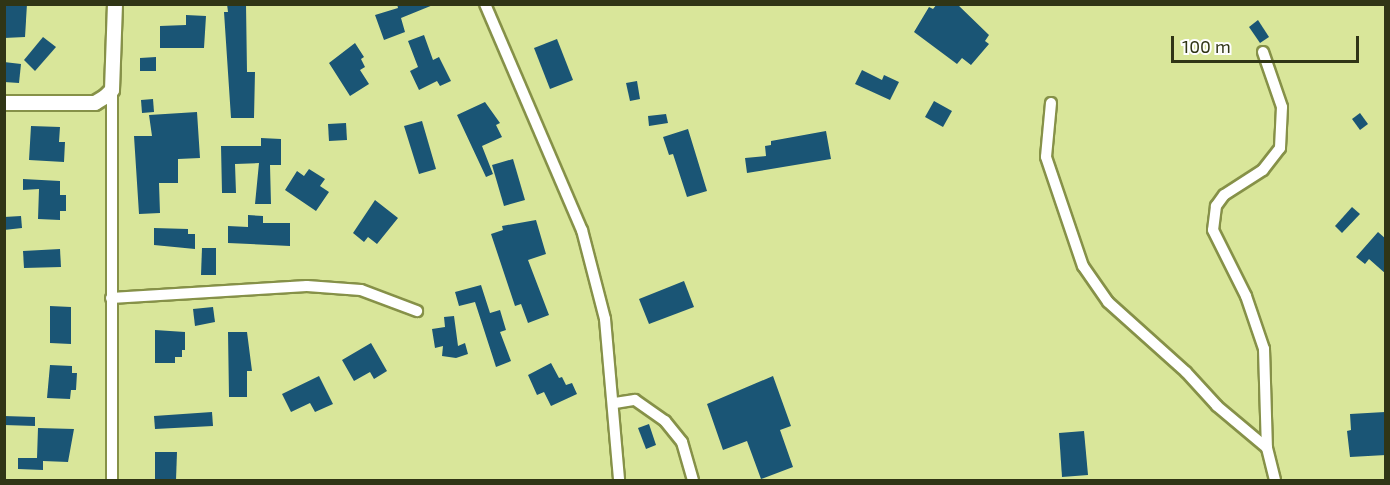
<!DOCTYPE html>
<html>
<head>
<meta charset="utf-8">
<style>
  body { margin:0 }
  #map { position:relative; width:1390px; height:485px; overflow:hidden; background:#d9e69a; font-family:"Exo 2",sans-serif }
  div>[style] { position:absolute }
  .building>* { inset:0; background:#1a5575 }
  .roads { filter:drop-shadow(2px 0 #869148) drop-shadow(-2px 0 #869148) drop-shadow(0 2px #869148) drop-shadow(0 -2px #869148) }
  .minor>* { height:10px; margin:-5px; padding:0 5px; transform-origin:5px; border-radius:5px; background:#fff }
  .tertiary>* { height:14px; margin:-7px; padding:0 7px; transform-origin:7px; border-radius:7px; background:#fff }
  span { translate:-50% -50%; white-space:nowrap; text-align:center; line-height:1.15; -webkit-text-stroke:6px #fefefe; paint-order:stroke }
  .frame { position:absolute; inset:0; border:6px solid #303516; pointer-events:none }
  .scale { position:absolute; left:1171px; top:36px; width:188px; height:27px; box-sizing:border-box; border:3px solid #303516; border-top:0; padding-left:8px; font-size:18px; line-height:21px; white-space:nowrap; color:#303516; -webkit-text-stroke:4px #fefefe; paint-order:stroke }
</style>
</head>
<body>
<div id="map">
  <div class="building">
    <i style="clip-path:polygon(4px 4px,27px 4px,25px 37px,4px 38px)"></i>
    <i style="clip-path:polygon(227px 4px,246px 4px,247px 72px,255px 72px,254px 118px,231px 118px,224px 12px,228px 12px)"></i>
    <i style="clip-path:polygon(397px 4px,433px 5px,401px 18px,405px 32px,384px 40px,375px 15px,398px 8px)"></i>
    <i style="clip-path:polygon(937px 4px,957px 4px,989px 35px,985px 41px,989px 44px,971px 65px,962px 58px,957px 64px,914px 32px,929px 7px,933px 9px)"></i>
    <i style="clip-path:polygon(186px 15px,206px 16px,204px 48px,160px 48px,160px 26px,186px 25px)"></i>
    <i style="clip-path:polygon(1258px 20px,1269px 37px,1260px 43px,1249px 27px)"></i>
    <i style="clip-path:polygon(424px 35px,433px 60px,439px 57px,451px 81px,440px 86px,437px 81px,419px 90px,410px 71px,418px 67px,408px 41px)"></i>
    <i style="clip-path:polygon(43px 37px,56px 47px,35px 71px,24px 60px)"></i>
    <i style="clip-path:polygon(557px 39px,573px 80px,550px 89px,534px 48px)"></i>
    <i style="clip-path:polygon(355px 43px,364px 57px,361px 59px,365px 67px,360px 70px,369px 84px,350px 96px,329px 63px)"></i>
    <i style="clip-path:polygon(156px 57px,156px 71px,140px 71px,140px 58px)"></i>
    <i style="clip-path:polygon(4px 62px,21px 64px,19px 83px,4px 82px)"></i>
    <i style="clip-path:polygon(862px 70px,882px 80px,884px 75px,899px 82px,890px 100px,855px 84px)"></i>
    <i style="clip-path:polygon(637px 81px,640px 99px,630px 101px,626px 83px)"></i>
    <i style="clip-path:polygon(153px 99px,154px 112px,142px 113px,141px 100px)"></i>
    <i style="clip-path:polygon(934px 101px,952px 111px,943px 127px,925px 117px)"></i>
    <i style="clip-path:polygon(485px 102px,500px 123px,496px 125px,502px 137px,482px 146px,493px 174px,486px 177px,457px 115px)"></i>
    <i style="clip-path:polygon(197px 112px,200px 158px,178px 159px,178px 183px,159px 183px,160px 213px,139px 214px,134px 136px,152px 136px,149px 115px)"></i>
    <i style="clip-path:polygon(1360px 113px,1368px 124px,1360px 130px,1352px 119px)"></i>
    <i style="clip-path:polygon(666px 114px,668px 123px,649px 126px,648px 116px)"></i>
    <i style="clip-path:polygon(422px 121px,436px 169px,419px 174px,404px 126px)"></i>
    <i style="clip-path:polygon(346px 123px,347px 140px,329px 141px,328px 124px)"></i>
    <i style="clip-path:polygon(31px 126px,60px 127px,59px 142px,65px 142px,64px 162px,29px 160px)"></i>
    <i style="clip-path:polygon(688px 129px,707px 191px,687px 197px,673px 154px,669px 155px,663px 137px)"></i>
    <i style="clip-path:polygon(826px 131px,831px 159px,747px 173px,745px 158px,766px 156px,765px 146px,771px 145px,771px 141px)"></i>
    <i style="clip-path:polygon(261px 138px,281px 139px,281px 165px,270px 165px,271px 204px,255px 204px,259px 163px,235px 164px,236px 193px,222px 193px,221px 146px,261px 146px)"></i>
    <i style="clip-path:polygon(513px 159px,525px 200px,504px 206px,492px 165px)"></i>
    <i style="clip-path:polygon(309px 169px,325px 179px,320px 186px,329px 192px,316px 211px,285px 190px,297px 171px,304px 176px)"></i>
    <i style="clip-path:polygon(23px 179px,60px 181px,60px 195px,66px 195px,66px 211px,60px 211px,60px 220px,38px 219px,39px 189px,23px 190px)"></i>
    <i style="clip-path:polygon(375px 200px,398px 218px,377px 244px,368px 237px,364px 242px,353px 233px)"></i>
    <i style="clip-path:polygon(1352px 207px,1360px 214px,1342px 233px,1335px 226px)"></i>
    <i style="clip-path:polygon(248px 215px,263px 216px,263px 223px,290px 223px,290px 246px,228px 243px,228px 226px,248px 227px)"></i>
    <i style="clip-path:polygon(21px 216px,22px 228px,4px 230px,4px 217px)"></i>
    <i style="clip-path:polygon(536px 220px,546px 254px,528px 260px,549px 315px,528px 323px,521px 304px,515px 306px,491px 234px,503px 230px,502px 226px)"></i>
    <i style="clip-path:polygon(154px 228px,188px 229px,188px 234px,195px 234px,195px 249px,154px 245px)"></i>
    <i style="clip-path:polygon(1378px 232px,1386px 239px,1386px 274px,1369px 259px,1365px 264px,1356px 257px)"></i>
    <i style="clip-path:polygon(202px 248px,216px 248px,216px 275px,201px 275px)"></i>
    <i style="clip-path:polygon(60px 249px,61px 267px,24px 268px,23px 251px)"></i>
    <i style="clip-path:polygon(684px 281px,694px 307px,649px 324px,639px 299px)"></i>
    <i style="clip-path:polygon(481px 285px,490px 313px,500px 310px,506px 330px,500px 332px,511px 361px,496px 367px,475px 302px,459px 306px,455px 292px)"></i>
    <i style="clip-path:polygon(50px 306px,71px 307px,71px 344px,50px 343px)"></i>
    <i style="clip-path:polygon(213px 307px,215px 322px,195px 326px,193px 309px)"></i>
    <i style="clip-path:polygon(454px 316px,458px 346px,465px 343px,468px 354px,456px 358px,442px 356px,443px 346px,435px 348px,432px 329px,445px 327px,444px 317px)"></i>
    <i style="clip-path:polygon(155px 330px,185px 332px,185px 350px,182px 350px,182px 357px,175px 357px,175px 363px,155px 363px)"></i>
    <i style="clip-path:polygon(228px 332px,247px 332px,252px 371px,247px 371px,247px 397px,229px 397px)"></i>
    <i style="clip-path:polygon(371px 343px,387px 371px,374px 379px,370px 372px,354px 381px,342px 360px)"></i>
    <i style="clip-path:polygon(551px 363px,559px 378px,562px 377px,566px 385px,572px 383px,577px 394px,551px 406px,544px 392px,537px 395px,528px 375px)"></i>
    <i style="clip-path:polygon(50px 365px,72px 366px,72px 373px,77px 373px,76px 390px,71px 390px,70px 399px,47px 398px)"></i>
    <i style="clip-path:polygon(319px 376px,333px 404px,315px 412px,310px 403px,291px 412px,282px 394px)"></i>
    <i style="clip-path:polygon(773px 376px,791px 426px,780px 430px,793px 467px,761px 479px,747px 441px,723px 450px,707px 404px)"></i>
    <i style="clip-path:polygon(212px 412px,213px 426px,155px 429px,154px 416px)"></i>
    <i style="clip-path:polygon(1385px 412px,1386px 455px,1350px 457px,1347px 431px,1351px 430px,1350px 414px)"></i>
    <i style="clip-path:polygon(4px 416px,35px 417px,35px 426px,4px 425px)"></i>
    <i style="clip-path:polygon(649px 424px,656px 445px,646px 449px,638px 428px)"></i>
    <i style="clip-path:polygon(38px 428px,74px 429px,68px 462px,43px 461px,43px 470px,18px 469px,18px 458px,37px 458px)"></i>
    <i style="clip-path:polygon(1084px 431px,1088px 475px,1062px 477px,1059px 433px)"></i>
    <i style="clip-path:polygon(155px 452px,177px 452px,176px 480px,155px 480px)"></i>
  </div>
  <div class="roads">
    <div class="minor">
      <i style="left:485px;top:4px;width:246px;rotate:66.8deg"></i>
      <i style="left:582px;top:230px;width:92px;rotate:75.5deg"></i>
      <i style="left:605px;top:319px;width:162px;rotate:85deg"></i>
      <i style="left:1263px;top:52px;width:58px;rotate:70.9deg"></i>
      <i style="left:1282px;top:107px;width:41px;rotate:92.8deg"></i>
      <i style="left:1280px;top:148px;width:28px;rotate:128deg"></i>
      <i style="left:1263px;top:170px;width:46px;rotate:147.3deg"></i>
      <i style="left:1224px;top:195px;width:14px;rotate:126deg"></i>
      <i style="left:1216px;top:206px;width:24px;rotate:97deg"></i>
      <i style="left:1213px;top:230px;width:74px;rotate:63.4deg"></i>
      <i style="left:1246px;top:296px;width:56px;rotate:71.2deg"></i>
      <i style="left:1264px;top:349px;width:99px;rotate:88.3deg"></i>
      <i style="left:1267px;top:448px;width:33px;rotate:76deg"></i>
      <i style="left:112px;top:90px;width:390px;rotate:90deg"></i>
      <i style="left:1051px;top:103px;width:54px;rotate:95.3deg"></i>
      <i style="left:1046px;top:157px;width:115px;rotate:71.3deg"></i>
      <i style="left:1083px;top:266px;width:44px;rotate:55.2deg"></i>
      <i style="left:1108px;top:302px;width:105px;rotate:41.9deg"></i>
      <i style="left:1186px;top:372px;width:46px;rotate:47.6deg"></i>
      <i style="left:1217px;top:406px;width:65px;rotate:40deg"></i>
      <i style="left:111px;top:298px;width:196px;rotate:-3.5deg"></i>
      <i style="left:307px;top:286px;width:54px;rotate:4.2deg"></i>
      <i style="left:361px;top:290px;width:60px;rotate:20.6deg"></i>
      <i style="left:615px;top:403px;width:20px;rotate:-9deg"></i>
      <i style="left:635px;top:400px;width:37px;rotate:35deg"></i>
      <i style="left:665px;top:421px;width:27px;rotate:51deg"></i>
      <i style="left:682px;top:442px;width:40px;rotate:74deg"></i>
    </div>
    <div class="tertiary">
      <i style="left:4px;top:103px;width:91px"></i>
      <i style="left:95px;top:103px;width:12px;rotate:-31deg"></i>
      <i style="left:105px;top:97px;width:10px;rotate:-45deg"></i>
      <i style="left:112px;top:90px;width:86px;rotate:-88deg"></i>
    </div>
  </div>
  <div class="frame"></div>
  <div class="scale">100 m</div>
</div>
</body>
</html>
